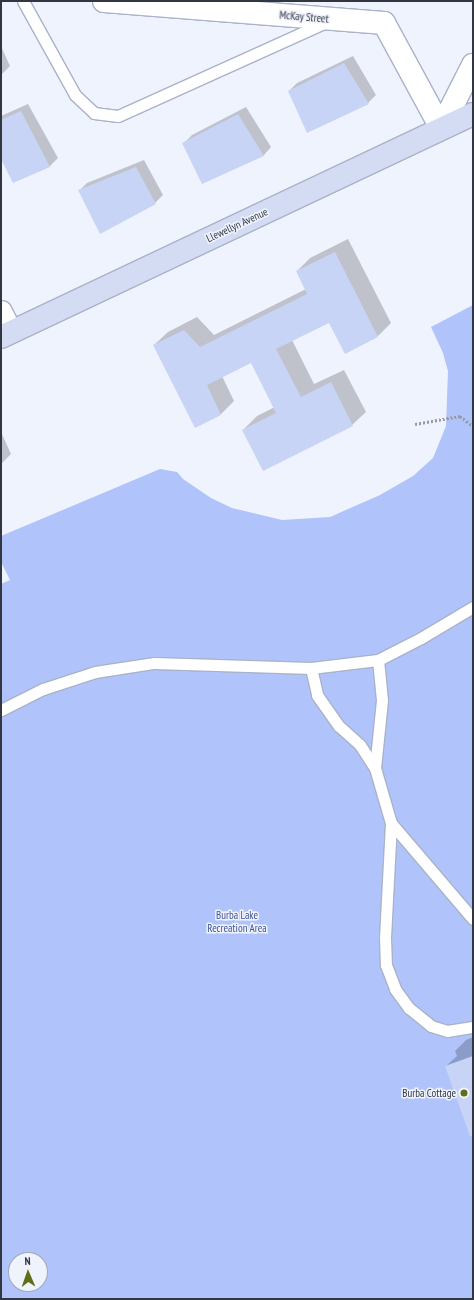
<!DOCTYPE html>
<html>
<head>
<meta charset="utf-8">
<style>
  body { margin:0 }
  #map { position:relative; width:474px; height:1300px; overflow:hidden; background:#eff3fd; font-family:"PT Sans Narrow",sans-serif }
  div>[style] { position:absolute }
  .green>* { inset:0; background:#b0c4fb }
  .shadow>* { inset:0; background:#0003 }
  .building>* { inset:0; background:#c7d4f6 }
  .path>* { height:2.5px; margin-top:-1.25px; transform-origin:0; background:repeating-linear-gradient(90deg,#969aa4 0 2px,transparent 0 4px) }
  .roads { filter:drop-shadow(1px 0 #a9b2c9) drop-shadow(-1px 0 #a9b2c9) drop-shadow(0 1px #a9b2c9) drop-shadow(0 -1px #a9b2c9) }
  .lane>* { height:11px; margin:-5.5px; padding:0 5.5px; transform-origin:5.5px; border-radius:5.5px; background:#fff }
  .street>* { height:22px; margin:-11px; padding:0 11px; transform-origin:11px; border-radius:11px; background:#fff }
  .secondary>* { height:22px; margin:-11px; padding:0 11px; transform-origin:11px; border-radius:11px; background:#d4dcf4 }
  .dots>* { width:11px; height:11px; translate:-50% -50%; box-sizing:border-box; border:2px solid #eff3fd; border-radius:50% }
  span { translate:-50% -50%; white-space:nowrap; text-align:center; line-height:1.15; -webkit-text-stroke:3px #eff3fd; paint-order:stroke }
  .street-label { font-size:11px; color:#323640 }
  .park-label { font-size:11px; color:#3e5396 }
  .poi-label { font-size:11px; color:#323640 }
  .right { translate:-100% -50%; text-align:right }
  .frame { position:absolute; inset:0; border:2px solid #323640; pointer-events:none }
  .north { position:absolute; left:8px; top:1252px; width:40px; height:40px; box-sizing:border-box; background:#eff3fd; border:1px solid #a3a7b1; border-radius:50%; rotate:358deg; font-size:11px; font-weight:700; line-height:16px; text-align:center; color:#323640 }
  .north::after { content:''; display:block; margin:auto; width:14px; height:18px; background:#606e18; clip-path:polygon(50% 0,100% 100%,50% 72%,0 100%) }
</style>
</head>
<body>
<div id="map">
  <div class="green">
    <i style="clip-path:polygon(evenodd,473px 305px,473px 1299px,1px 1299px,1px 584px,10px 580px,1px 562px,1px 536px,160px 469px,177px 472px,183px 479px,211px 498px,232px 508px,282px 520px,330px 517px,380px 495px,413px 476px,433px 458px,446px 426px,448px 371px,443px 353px,431px 327px,473px 305px,16px 1260px,40px 1260px,40px 1284px,16px 1284px,16px 1260px)"></i>
  </div>
  <div class="shadow">
    <i style="clip-path:polygon(1px 46px,10px 66px,1px 75px)"></i>
    <i style="clip-path:polygon(353px 56px,376px 95px,368px 103px,289px 91px,297px 83px)"></i>
    <i style="clip-path:polygon(28px 104px,58px 158px,50px 166px,13px 182px,1px 157px,1px 116px)"></i>
    <i style="clip-path:polygon(246px 107px,271px 147px,264px 155px,203px 183px,184px 143px,192px 135px)"></i>
    <i style="clip-path:polygon(144px 160px,163px 195px,155px 203px,79px 191px,87px 183px)"></i>
    <i style="clip-path:polygon(348px 239px,391px 323px,378px 336px,329px 321px,292px 340px,314px 384px,344px 370px,366px 412px,352px 425px,243px 430px,257px 416px,275px 407px,252px 361px,222px 376px,234px 401px,221px 414px,196px 426px,154px 345px,168px 332px,197px 317px,214px 335px,306px 289px,297px 271px,310px 258px)"></i>
    <i style="clip-path:polygon(1px 432px,11px 454px,1px 464px)"></i>
    <i style="clip-path:polygon(473px 1037px,473px 1118px,446px 1066px,457px 1056px,455px 1051px,466px 1040px)"></i>
  </div>
  <div class="building">
    <i style="clip-path:polygon(344px 63px,369px 104px,307px 133px,288px 91px)"></i>
    <i style="clip-path:polygon(21px 111px,50px 167px,13px 183px,1px 159px,1px 120px)"></i>
    <i style="clip-path:polygon(238px 114px,264px 156px,202px 184px,182px 143px)"></i>
    <i style="clip-path:polygon(136px 167px,156px 204px,100px 234px,78px 190px)"></i>
    <i style="clip-path:polygon(335px 252px,378px 337px,345px 354px,329px 323px,276px 349px,301px 397px,331px 382px,353px 426px,263px 471px,242px 430px,276px 413px,251px 363px,207px 385px,221px 415px,195px 428px,153px 345px,184px 330px,200px 347px,307px 294px,296px 271px)"></i>
    <i style="clip-path:polygon(473px 1056px,473px 1136px,470px 1136px,445px 1066px)"></i>
  </div>
  <div class="path">
    <i style="left:415px;top:424px;width:46px;rotate:-10.1deg"></i>
    <i style="left:460px;top:416px;width:16px;rotate:38deg"></i>
  </div>
  <div class="roads">
    <div class="lane">
      <i style="left:23px;top:1px;width:107px;rotate:61deg"></i>
      <i style="left:75px;top:95px;width:26px;rotate:43deg"></i>
      <i style="left:94px;top:113px;width:24px;rotate:7deg"></i>
      <i style="left:118px;top:116px;width:226px;rotate:-24.3deg"></i>
      <i style="left:311px;top:668px;width:28px;rotate:77deg"></i>
      <i style="left:317px;top:695px;width:38px;rotate:55deg"></i>
      <i style="left:339px;top:726px;width:28px;rotate:42deg"></i>
      <i style="left:360px;top:745px;width:27px;rotate:57deg"></i>
      <i style="left:375px;top:768px;width:57px;rotate:73.8deg"></i>
      <i style="left:391px;top:823px;width:115px;rotate:93deg"></i>
      <i style="left:385px;top:938px;width:27px;rotate:88deg"></i>
      <i style="left:386px;top:965px;width:26px;rotate:69deg"></i>
      <i style="left:395px;top:989px;width:24px;rotate:54deg"></i>
      <i style="left:409px;top:1008px;width:28px;rotate:39deg"></i>
      <i style="left:431px;top:1026px;width:17px;rotate:17deg"></i>
      <i style="left:447px;top:1031px;width:26px;rotate:-9deg"></i>
      <i style="left:1px;top:710px;width:47px;rotate:-26.6deg"></i>
      <i style="left:43px;top:689px;width:55px;rotate:-18.1deg"></i>
      <i style="left:95px;top:672px;width:60px;rotate:-8.7deg"></i>
      <i style="left:154px;top:663px;width:157px;rotate:1.8deg"></i>
      <i style="left:311px;top:668px;width:67px;rotate:-6.8deg"></i>
      <i style="left:378px;top:660px;width:48px;rotate:-27.1deg"></i>
      <i style="left:421px;top:638px;width:61px;rotate:-30.8deg"></i>
      <i style="left:375px;top:768px;width:68px;rotate:-84.1deg"></i>
      <i style="left:382px;top:700px;width:40px;rotate:-95.7deg"></i>
      <i style="left:391px;top:823px;width:126px;rotate:49.5deg"></i>
    </div>
    <div class="street">
      <i style="left:104px;top:1px;width:281px;rotate:4.5deg"></i>
      <i style="left:384px;top:23px;width:119px;rotate:61.5deg"></i>
      <i style="left:441px;top:128px;width:71px;rotate:-63.1deg"></i>
      <i style="left:1px;top:312px;width:22px;rotate:63deg"></i>
    </div>
    <div class="secondary">
      <i style="left:1px;top:337px;width:522px;rotate:-25.29deg"></i>
    </div>
  </div>
  <div class="dots">
    <i style="left:464px;top:1093px;background:#606e18"></i>
  </div>
  <div class="street-label">
    <span style="left:304px;top:17px;rotate:5deg">McKay Street</span>
    <span style="left:237px;top:225px;rotate:-25deg">Llewellyn Avenue</span>
  </div>
  <div class="park-label">
    <span style="left:237px;top:922px">Burba Lake<br>Recreation Area</span>
  </div>
  <div class="poi-label">
    <span class="right" style="left:456px;top:1093px">Burba Cottage</span>
  </div>
  <div class="frame"></div>
  <div class="north">N</div>
</div>
</body>
</html>
